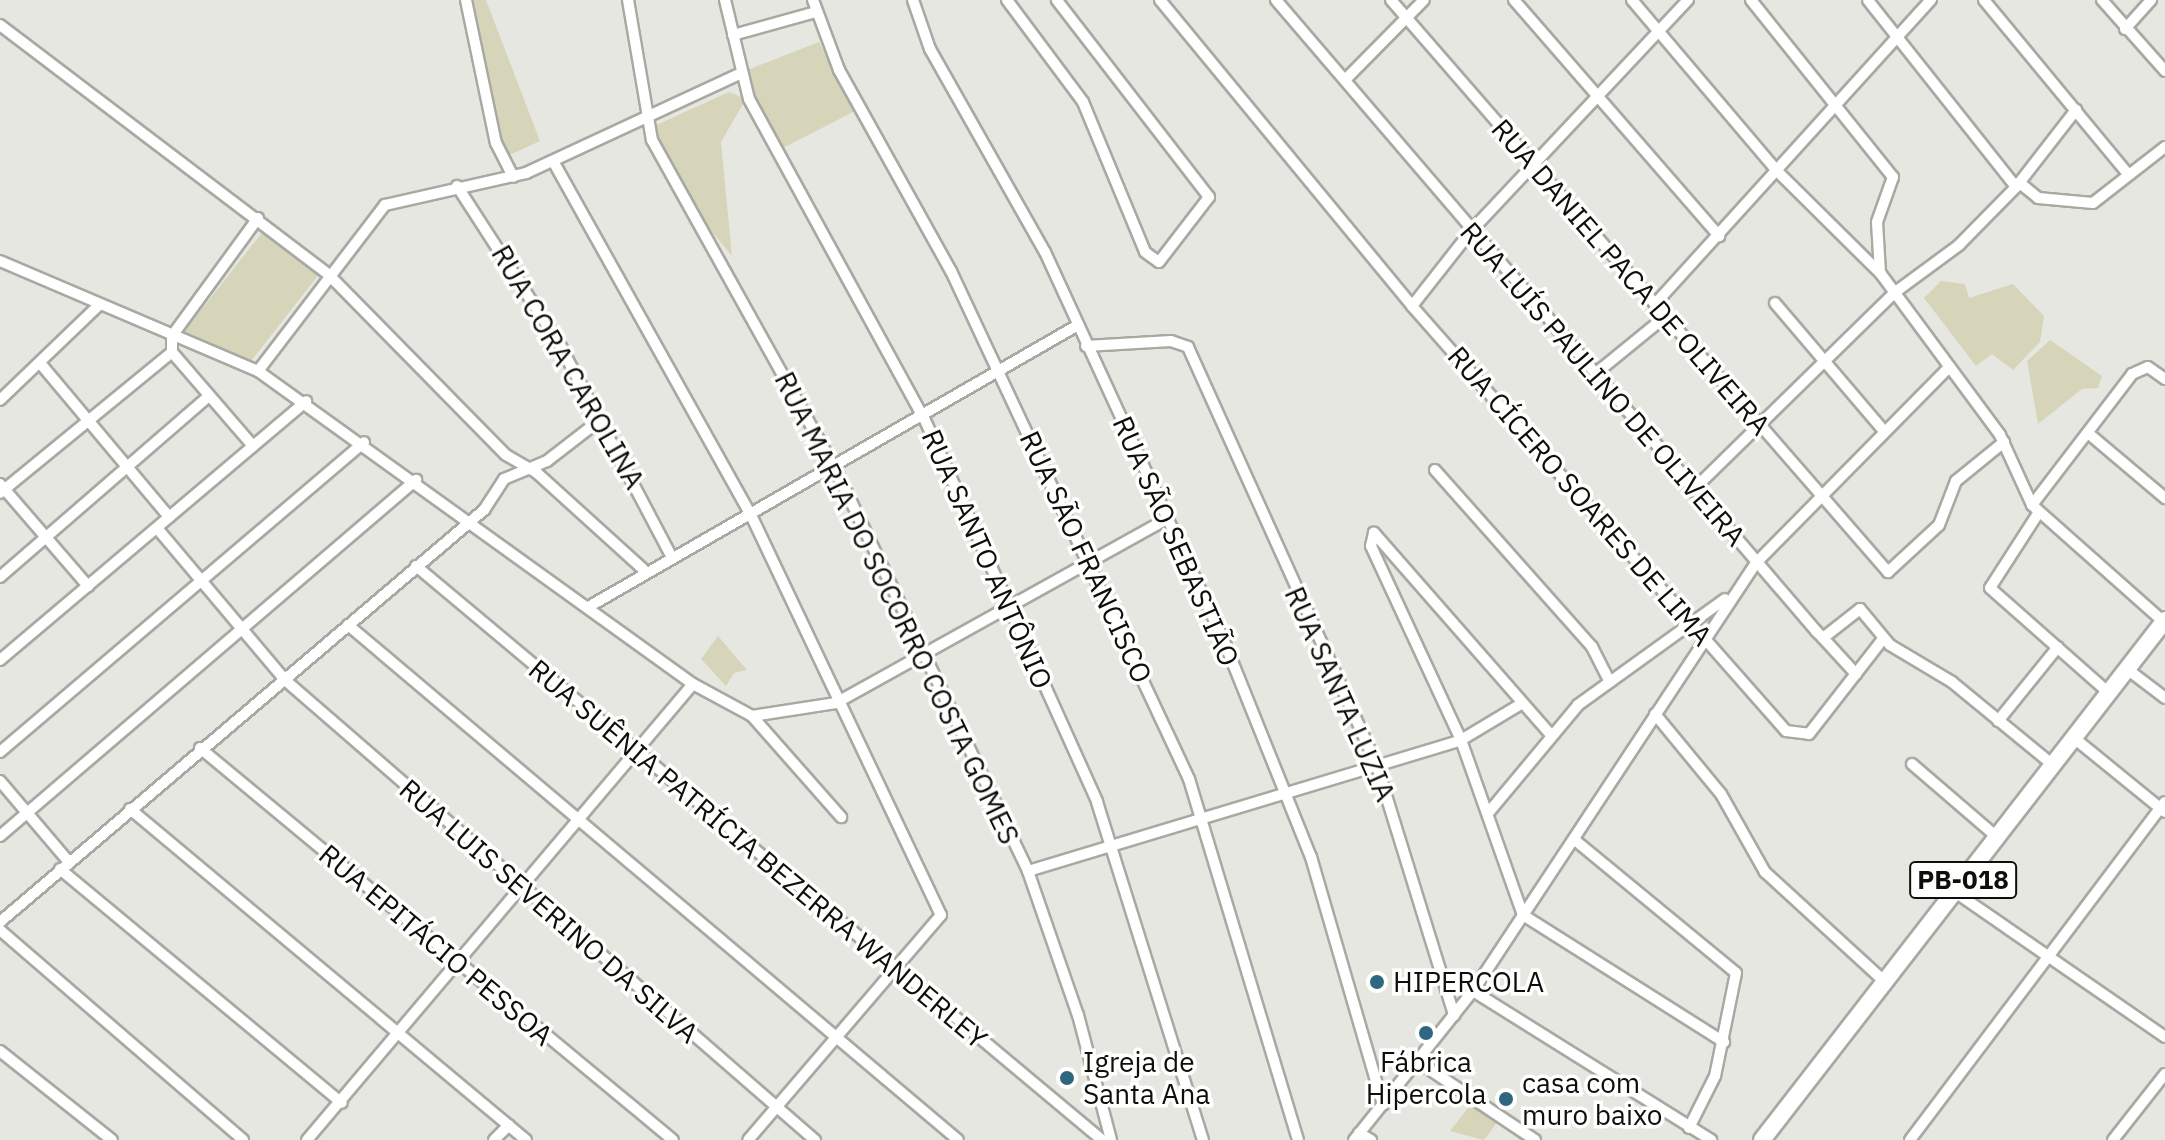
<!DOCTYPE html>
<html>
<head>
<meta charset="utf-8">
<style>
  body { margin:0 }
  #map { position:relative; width:2165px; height:1140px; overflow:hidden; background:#e7e7e1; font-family:"IBM Plex Sans",sans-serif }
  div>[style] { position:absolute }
  .green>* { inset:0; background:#d6d5ba }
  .roads { filter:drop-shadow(2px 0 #a9a9a3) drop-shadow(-2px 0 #a9a9a3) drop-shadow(0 2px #a9a9a3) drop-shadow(0 -2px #a9a9a3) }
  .minor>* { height:10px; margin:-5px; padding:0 5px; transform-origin:5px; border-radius:5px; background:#fff }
  .primary>* { height:16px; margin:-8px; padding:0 8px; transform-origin:8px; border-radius:8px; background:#fff }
  .dots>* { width:22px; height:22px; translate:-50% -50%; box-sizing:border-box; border:4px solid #fffffe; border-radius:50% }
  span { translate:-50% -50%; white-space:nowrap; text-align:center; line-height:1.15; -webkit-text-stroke:7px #fffffe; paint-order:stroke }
  .shield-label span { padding:2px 6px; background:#fffffe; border:2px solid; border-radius:6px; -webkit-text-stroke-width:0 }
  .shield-label { font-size:26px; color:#0e0e0c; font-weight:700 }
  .street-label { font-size:28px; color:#0e0e0c }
  .poi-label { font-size:28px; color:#0e0e0c }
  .left { translate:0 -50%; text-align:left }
</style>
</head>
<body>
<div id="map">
  <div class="green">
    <i style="clip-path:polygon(468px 0,486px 0,540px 141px,505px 157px)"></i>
    <i style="clip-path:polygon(819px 42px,855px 111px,779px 150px,745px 71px)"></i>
    <i style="clip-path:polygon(729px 92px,746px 99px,721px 142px,732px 256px,691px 206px,654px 126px)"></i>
    <i style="clip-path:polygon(264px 230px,320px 273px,251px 361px,183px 333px)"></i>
    <i style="clip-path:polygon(1941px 281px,1965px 284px,1969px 298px,2013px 284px,2044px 316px,2040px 342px,2013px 370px,1992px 354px,1976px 366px,1924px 298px)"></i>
    <i style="clip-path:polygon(2050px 340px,2102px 376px,2098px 388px,2082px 389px,2038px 424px,2027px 361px)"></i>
    <i style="clip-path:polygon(718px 636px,747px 670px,734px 673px,726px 686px,701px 659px)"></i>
    <i style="clip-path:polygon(1472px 1103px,1498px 1121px,1484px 1140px,1450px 1131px)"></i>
  </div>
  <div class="roads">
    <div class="minor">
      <i style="left:466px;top:0;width:146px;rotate:78.2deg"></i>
      <i style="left:496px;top:143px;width:38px;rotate:63deg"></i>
      <i style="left:628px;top:0;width:142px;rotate:80.3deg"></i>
      <i style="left:652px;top:140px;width:378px;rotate:60.9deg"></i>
      <i style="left:836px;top:470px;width:445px;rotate:64.4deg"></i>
      <i style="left:1028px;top:871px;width:152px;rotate:70.9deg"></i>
      <i style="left:1078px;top:1015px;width:129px;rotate:75.2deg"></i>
      <i style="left:725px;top:0;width:102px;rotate:76.4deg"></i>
      <i style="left:749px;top:99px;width:364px;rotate:61.3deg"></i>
      <i style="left:924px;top:418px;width:421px;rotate:65.7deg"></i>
      <i style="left:1097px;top:802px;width:354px;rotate:72.6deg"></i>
      <i style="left:813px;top:0;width:75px;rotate:69.6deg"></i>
      <i style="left:839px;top:70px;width:230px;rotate:60.9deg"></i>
      <i style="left:951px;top:271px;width:561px;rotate:64.9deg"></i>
      <i style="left:1189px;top:779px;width:377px;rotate:73.2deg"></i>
      <i style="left:913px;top:0;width:52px;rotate:70.9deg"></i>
      <i style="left:930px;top:49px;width:233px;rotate:60.5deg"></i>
      <i style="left:1045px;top:252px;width:423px;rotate:65.3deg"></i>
      <i style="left:1222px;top:636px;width:238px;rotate:68.1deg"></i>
      <i style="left:1311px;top:857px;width:258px;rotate:73.8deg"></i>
      <i style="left:1007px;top:0;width:127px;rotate:53.3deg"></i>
      <i style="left:1083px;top:102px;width:162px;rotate:67.5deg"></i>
      <i style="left:1145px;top:252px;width:17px;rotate:36deg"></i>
      <i style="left:1159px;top:262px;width:82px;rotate:-52.4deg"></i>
      <i style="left:1209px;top:197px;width:249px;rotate:-127.7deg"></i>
      <i style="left:1160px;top:0;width:396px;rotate:50.5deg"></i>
      <i style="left:1412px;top:306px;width:566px;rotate:48.65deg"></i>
      <i style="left:1786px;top:731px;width:23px;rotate:7deg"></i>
      <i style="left:1809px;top:734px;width:120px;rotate:-52.1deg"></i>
      <i style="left:1276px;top:0;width:831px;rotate:49.44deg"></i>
      <i style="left:1816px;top:631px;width:10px;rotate:45deg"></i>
      <i style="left:1823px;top:638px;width:47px;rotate:-38.1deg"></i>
      <i style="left:1860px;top:609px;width:47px;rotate:50.2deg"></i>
      <i style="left:1890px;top:645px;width:72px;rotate:30.8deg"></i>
      <i style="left:1952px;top:682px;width:131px;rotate:39.4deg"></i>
      <i style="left:1391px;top:0;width:758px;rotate:49.01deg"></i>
      <i style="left:1888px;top:572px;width:69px;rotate:-42.7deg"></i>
      <i style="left:1939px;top:525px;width:47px;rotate:-68.9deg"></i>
      <i style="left:1956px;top:481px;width:62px;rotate:-39.1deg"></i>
      <i style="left:1514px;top:0;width:313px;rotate:49deg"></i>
      <i style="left:1632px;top:0;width:226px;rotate:49.7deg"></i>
      <i style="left:1778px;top:172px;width:145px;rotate:44.7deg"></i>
      <i style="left:1881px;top:274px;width:200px;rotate:53.5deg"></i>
      <i style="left:2000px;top:435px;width:77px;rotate:65.4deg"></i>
      <i style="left:2032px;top:505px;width:176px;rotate:41.6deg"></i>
      <i style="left:1751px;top:0;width:227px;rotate:51.3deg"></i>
      <i style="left:1893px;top:177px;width:48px;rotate:109.6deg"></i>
      <i style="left:1877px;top:222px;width:50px;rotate:86.6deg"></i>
      <i style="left:1984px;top:0;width:227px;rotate:50.4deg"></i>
      <i style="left:2102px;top:0;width:95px;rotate:48.4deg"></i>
      <i style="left:0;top:25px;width:413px;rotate:37.2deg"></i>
      <i style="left:329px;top:275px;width:252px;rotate:45.5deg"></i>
      <i style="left:506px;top:455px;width:36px;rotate:30deg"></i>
      <i style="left:537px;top:473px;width:143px;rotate:42.2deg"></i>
      <i style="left:2125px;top:29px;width:39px;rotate:-48deg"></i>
      <i style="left:733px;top:35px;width:86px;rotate:-15.5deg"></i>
      <i style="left:1345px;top:80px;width:112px;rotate:-45.4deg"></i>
      <i style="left:553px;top:161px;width:403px;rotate:60.8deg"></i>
      <i style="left:750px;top:513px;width:445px;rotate:64.6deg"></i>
      <i style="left:941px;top:915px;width:296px;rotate:130.6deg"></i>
      <i style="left:2021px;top:184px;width:22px;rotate:39deg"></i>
      <i style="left:2038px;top:198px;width:55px;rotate:5.2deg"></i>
      <i style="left:2093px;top:203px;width:91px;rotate:-37.9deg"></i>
      <i style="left:457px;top:186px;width:192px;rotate:57.1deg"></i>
      <i style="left:561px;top:347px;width:234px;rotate:62.2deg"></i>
      <i style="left:2016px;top:187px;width:98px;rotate:-52.1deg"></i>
      <i style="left:0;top:261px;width:280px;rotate:23.1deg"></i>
      <i style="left:258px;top:371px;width:536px;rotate:35.74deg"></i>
      <i style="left:693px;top:684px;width:67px;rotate:28.5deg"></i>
      <i style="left:752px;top:716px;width:85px;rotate:-8.8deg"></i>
      <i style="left:836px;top:703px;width:380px;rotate:-29.1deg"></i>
      <i style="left:1775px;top:303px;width:167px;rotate:49.6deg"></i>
      <i style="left:1655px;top:304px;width:411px;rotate:-47.8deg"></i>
      <i style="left:1412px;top:306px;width:95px;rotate:-51.8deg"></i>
      <i style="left:1471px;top:231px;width:317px;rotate:-46.8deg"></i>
      <i style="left:1086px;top:346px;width:85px;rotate:-3.4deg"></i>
      <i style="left:1171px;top:341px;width:18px;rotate:19deg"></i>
      <i style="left:1188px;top:347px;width:460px;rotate:65.7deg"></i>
      <i style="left:1377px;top:766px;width:261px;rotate:72.8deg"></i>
      <i style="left:40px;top:363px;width:201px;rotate:50deg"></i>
      <i style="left:258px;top:371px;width:209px;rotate:-52.6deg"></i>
      <i style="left:385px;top:205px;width:145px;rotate:-12.8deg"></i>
      <i style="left:526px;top:173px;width:237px;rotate:-24.9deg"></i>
      <i style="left:1595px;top:374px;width:92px;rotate:-39.2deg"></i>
      <i style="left:0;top:400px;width:137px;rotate:-43.8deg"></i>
      <i style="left:2088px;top:433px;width:101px;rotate:40.2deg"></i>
      <i style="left:253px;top:446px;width:124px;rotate:-130.8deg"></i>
      <i style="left:172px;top:352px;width:16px;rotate:-90deg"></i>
      <i style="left:172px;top:336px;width:146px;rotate:-53.9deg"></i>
      <i style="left:1435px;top:470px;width:237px;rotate:48.4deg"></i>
      <i style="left:1592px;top:647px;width:39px;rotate:63deg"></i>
      <i style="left:0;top:484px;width:135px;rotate:49.2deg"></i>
      <i style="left:1692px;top:491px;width:283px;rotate:-44.4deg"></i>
      <i style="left:1894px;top:293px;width:81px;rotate:-36.4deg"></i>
      <i style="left:1959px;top:245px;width:81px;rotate:-45.5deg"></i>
      <i style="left:2016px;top:187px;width:238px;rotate:-128.4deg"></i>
      <i style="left:0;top:493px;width:222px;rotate:-39.3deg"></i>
      <i style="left:2032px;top:505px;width:165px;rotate:-52.6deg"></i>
      <i style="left:2132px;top:374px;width:17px;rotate:-24deg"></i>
      <i style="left:2148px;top:367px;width:21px;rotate:35deg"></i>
      <i style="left:2039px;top:512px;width:90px;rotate:122.8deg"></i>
      <i style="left:1990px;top:588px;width:159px;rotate:41.4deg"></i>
      <i style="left:157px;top:528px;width:199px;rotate:49.9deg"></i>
      <i style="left:285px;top:680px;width:702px;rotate:40.96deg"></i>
      <i style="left:416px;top:566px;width:894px;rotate:39.92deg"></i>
      <i style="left:0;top:577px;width:276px;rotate:-40.9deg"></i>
      <i style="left:590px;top:606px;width:563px;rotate:-29.93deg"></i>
      <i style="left:348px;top:625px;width:798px;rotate:40.17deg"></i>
      <i style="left:1823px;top:638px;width:49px;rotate:47.5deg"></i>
      <i style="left:0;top:660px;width:401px;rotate:-40.2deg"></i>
      <i style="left:2127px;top:669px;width:48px;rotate:37.3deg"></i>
      <i style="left:1655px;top:714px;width:104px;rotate:50.5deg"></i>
      <i style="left:1721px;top:794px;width:90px;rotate:60.6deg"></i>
      <i style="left:1765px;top:872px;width:163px;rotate:42.5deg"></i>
      <i style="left:752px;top:716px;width:135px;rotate:48.6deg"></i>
      <i style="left:1998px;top:721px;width:95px;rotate:-51deg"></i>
      <i style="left:1551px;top:735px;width:269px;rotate:-131.2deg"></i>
      <i style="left:1374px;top:533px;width:13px;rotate:103deg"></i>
      <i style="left:1371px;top:546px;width:214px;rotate:65.1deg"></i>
      <i style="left:1461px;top:740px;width:186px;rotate:70.5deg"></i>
      <i style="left:1523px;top:915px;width:238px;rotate:32.3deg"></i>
      <i style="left:2074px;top:738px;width:117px;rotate:39.1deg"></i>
      <i style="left:200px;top:748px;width:614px;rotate:39.65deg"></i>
      <i style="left:0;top:752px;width:478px;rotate:-40.4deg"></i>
      <i style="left:1912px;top:764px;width:112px;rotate:40.7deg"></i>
      <i style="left:0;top:781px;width:106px;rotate:49.6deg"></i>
      <i style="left:130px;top:809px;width:516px;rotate:39.89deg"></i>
      <i style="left:1489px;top:812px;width:139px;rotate:-50.2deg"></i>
      <i style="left:1578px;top:705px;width:181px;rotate:-35.8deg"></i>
      <i style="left:0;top:836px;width:548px;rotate:-40.56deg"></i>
      <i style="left:1576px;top:841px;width:207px;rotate:39.5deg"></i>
      <i style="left:1736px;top:973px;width:105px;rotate:101.5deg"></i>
      <i style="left:1715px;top:1076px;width:58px;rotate:116.6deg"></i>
      <i style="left:60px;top:869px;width:366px;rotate:39.7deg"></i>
      <i style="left:1028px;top:871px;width:452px;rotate:-16.8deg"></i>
      <i style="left:1461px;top:740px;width:70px;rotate:-31deg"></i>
      <i style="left:1955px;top:892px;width:255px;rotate:34.6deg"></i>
      <i style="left:0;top:922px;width:636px;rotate:-40.41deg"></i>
      <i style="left:484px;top:510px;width:37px;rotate:-57deg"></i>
      <i style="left:504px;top:479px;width:47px;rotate:-22.7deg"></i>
      <i style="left:547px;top:461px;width:67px;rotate:-37.7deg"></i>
      <i style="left:0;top:930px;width:321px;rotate:40.8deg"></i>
      <i style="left:1473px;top:991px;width:281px;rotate:32deg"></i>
      <i style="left:0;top:1051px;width:143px;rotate:38.5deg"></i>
      <i style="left:1417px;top:1061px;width:142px;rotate:33.8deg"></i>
      <i style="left:1359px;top:1133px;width:14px;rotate:30deg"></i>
      <i style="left:307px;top:1140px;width:597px;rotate:-49.75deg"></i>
      <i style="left:494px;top:1140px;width:21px;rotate:-45deg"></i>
      <i style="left:1354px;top:1140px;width:191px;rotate:-51.4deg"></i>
      <i style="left:1473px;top:991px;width:513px;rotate:-56.53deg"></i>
      <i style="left:1756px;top:563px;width:272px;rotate:-45.4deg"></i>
      <i style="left:1910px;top:1140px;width:423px;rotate:-53deg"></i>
      <i style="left:2113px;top:1140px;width:84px;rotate:-51.8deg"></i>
    </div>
    <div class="primary">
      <i style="left:1762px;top:1140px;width:658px;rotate:-52.22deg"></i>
    </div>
  </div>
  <div class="dots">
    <i style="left:1377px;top:982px;background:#2f6781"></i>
    <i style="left:1426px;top:1033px;background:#2f6781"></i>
    <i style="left:1067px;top:1078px;background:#2f6781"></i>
    <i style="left:1506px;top:1099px;background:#2f6781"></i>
  </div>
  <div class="shield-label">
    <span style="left:1963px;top:880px">PB-018</span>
  </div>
  <div class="street-label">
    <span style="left:1631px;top:277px;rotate:49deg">RUA DANIEL PACA DE OLIVEIRA</span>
    <span style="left:568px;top:367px;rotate:60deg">RUA CORA CAROLINA</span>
    <span style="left:1603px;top:384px;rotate:49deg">RUA LUÍS PAULINO DE OLIVEIRA</span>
    <span style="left:1580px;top:496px;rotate:49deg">RUA CÍCERO SOARES DE LIMA</span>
    <span style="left:1176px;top:541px;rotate:66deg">RUA SÃO SEBASTIÃO</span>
    <span style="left:1086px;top:557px;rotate:65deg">RUA SÃO FRANCISCO</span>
    <span style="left:987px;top:559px;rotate:66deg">RUA SANTO ANTÔNIO</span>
    <span style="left:897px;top:608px;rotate:64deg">RUA MARIA DO SOCORRO COSTA GOMES</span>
    <span style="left:1340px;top:694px;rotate:66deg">RUA SANTA LUZIA</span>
    <span style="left:758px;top:854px;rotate:40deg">RUA SUÊNIA PATRÍCIA BEZERRA WANDERLEY</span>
    <span style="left:549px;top:911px;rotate:41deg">RUA LUIS SEVERINO DA SILVA</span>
    <span style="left:436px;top:945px;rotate:40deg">RUA EPITÁCIO PESSOA</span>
  </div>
  <div class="poi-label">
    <span class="left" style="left:1393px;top:982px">HIPERCOLA</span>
    <span class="left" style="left:1083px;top:1078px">Igreja de<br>Santa Ana</span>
    <span style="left:1426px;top:1078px">Fábrica<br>Hipercola</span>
    <span class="left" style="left:1522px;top:1099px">casa com<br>muro baixo</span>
  </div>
</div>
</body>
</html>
